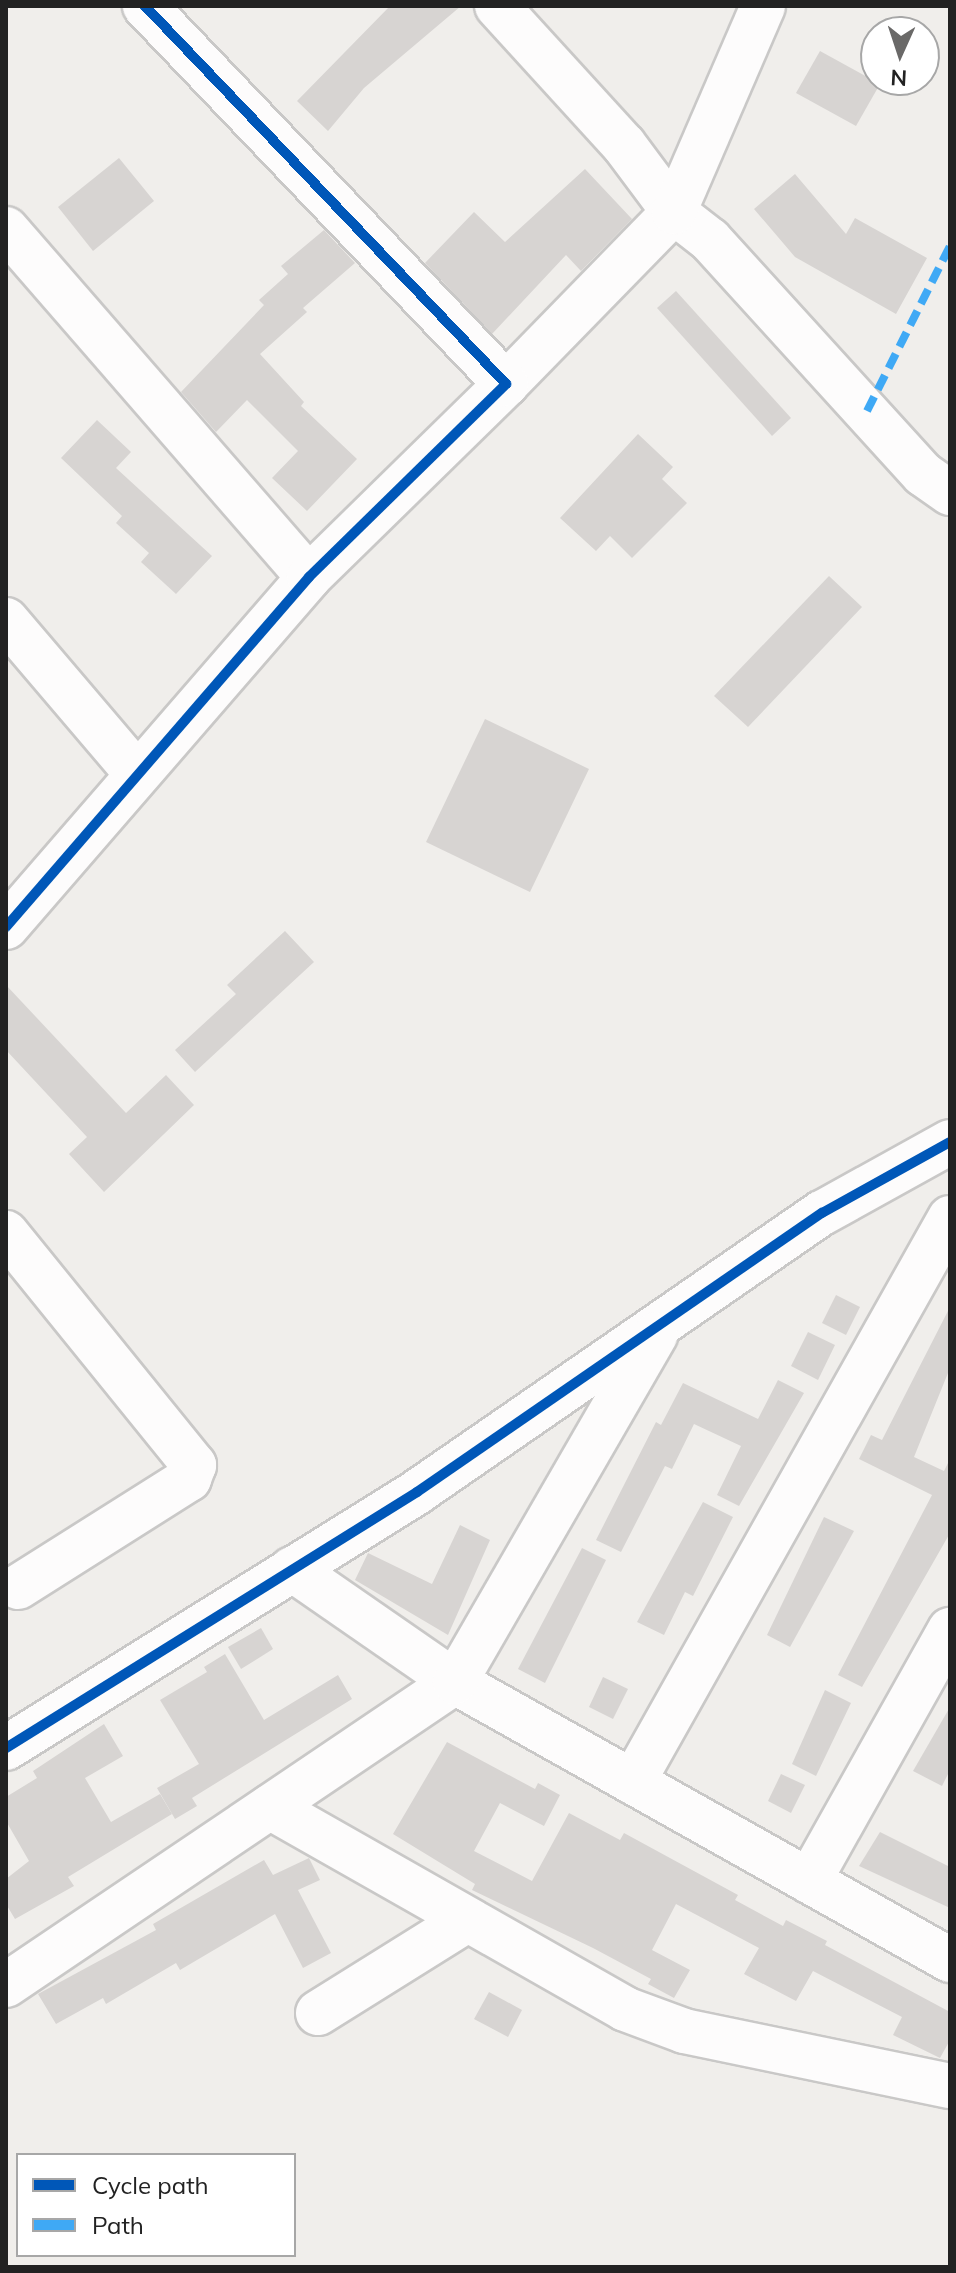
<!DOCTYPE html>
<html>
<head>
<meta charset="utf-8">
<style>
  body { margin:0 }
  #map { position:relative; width:956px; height:2273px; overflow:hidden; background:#f0eeeb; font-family:Mulish,sans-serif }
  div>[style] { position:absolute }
  .building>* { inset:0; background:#d7d4d2 }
  .roads { filter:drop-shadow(2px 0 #c9c8c7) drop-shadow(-2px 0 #c9c8c7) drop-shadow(0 2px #c9c8c7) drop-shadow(0 -2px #c9c8c7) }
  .minor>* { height:44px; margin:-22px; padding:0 22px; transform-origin:22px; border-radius:22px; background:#fdfcfc }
  .quiet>* { height:8px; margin-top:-4px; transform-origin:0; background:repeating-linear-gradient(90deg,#3fa9f5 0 16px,transparent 0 24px) }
  .cycleway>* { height:10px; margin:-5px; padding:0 5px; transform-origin:5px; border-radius:5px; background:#0057b8 }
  span { translate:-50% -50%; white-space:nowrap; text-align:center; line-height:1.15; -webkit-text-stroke:6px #fff; paint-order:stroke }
  .frame { position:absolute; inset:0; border:8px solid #222; pointer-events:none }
  .legend { position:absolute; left:16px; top:2153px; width:280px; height:104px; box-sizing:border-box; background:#fff; border:2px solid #a7a7a7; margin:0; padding:10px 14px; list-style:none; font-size:24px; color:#222 }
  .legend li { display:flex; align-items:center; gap:16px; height:40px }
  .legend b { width:40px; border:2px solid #a7a7a7 }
  .north { position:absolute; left:860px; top:16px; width:80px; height:80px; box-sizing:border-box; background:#fff; border:2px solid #a7a7a7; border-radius:50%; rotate:183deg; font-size:22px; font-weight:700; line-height:32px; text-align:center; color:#222 }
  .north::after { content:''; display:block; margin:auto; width:28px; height:36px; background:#6a6968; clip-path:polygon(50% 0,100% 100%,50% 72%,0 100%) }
</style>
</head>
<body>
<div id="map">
  <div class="building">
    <i style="clip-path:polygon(390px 6px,461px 6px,364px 88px,328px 131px,297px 101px)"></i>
    <i style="clip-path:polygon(820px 51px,880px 84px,856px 126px,796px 93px)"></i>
    <i style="clip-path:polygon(119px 158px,154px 201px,93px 251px,58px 207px)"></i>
    <i style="clip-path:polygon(585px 169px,632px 219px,581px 271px,566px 255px,492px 334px,425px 263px,474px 212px,505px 242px)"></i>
    <i style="clip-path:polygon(795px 174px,846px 234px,855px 218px,927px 258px,896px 314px,795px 257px,754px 209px)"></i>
    <i style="clip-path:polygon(324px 230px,355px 263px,303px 308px,307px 312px,260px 354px,304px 402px,301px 406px,357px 459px,307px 511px,272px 478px,298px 451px,247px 400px,216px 432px,181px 392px,264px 305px,259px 300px,288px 274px,281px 266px)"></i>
    <i style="clip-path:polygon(676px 291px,791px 418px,772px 436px,657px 308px)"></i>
    <i style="clip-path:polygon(97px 420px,131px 452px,116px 468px,212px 556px,176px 594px,141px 562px,149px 553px,116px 523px,122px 516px,61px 458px)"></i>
    <i style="clip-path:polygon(638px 434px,673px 467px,662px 479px,687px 503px,632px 558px,610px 536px,596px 551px,560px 518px)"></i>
    <i style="clip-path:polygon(829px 576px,862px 607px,748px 727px,714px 696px)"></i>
    <i style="clip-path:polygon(485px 719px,589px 769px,530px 892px,426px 842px)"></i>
    <i style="clip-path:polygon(285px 931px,314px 962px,195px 1072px,175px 1050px,236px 994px,227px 985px)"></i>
    <i style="clip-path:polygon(6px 985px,126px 1113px,166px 1075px,194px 1105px,104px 1192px,69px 1154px,87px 1137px,6px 1050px)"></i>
    <i style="clip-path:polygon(836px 1295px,860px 1307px,846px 1335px,822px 1323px)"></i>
    <i style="clip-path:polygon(950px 1307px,950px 1368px,914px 1457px,944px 1471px,950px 1459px,950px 1533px,862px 1687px,838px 1675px,932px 1495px,859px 1459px,871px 1435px,882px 1440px)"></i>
    <i style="clip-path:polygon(808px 1332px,835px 1345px,818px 1380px,791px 1366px)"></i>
    <i style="clip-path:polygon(778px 1380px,804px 1393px,739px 1506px,717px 1495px,741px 1446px,694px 1424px,672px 1469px,665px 1466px,621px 1552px,596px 1540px,656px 1422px,661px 1425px,683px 1383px,758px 1419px)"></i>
    <i style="clip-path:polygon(703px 1502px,733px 1517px,693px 1596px,685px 1592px,664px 1635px,637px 1622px)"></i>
    <i style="clip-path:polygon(824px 1517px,854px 1531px,790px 1647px,767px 1635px)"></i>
    <i style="clip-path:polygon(460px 1525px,490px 1540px,448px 1635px,355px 1580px,368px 1553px,432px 1584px)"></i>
    <i style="clip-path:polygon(582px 1548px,606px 1560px,545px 1683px,518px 1669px)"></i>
    <i style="clip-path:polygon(261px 1628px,273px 1649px,241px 1669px,228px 1647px)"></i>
    <i style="clip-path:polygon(225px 1654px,264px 1720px,338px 1675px,352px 1699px,192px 1798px,197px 1806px,175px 1819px,157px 1788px,199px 1764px,160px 1700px,207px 1672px,204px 1667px)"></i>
    <i style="clip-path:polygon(603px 1677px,628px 1689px,613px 1719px,589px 1707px)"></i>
    <i style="clip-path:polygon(825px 1690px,851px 1703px,816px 1776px,792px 1764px)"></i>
    <i style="clip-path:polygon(950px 1707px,950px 1770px,942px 1786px,913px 1771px)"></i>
    <i style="clip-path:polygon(104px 1724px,123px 1756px,85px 1778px,111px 1822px,160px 1794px,172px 1814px,68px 1877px,74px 1886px,15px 1919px,6px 1904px,6px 1879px,29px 1861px,6px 1821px,6px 1797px,37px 1778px,33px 1771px)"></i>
    <i style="clip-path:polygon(447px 1742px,535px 1789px,538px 1783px,560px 1795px,544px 1826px,500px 1803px,474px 1851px,532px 1881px,569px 1813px,620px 1840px,624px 1833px,738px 1895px,735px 1900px,783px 1926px,786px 1920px,827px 1941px,825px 1945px,950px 2012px,950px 2040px,940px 2058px,893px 2035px,902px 2017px,813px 1971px,796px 2001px,744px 1974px,759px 1948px,676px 1904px,652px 1950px,690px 1970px,674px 1998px,648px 1984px,651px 1979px,593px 1948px,472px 1890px,475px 1884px,393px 1834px)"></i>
    <i style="clip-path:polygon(781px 1774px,805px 1785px,791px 1813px,768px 1801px)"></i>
    <i style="clip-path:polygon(880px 1832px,950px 1867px,950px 1908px,859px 1866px)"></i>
    <i style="clip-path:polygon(309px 1858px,320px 1880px,298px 1890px,331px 1953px,303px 1968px,275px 1914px,180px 1970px,176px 1963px,106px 2004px,103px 1998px,56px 2024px,38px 1994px,156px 1930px,153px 1924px,264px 1860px,273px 1875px)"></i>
    <i style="clip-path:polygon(489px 1992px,522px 2010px,508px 2037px,474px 2019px)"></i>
  </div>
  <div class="roads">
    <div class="minor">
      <i style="left:497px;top:6px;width:188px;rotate:47.6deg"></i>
      <i style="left:624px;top:145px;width:84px;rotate:53.3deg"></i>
      <i style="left:674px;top:212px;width:46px;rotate:37.9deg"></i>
      <i style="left:710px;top:240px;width:316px;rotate:47.7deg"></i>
      <i style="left:923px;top:474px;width:33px;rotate:35deg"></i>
      <i style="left:6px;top:229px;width:461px;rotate:49deg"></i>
      <i style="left:506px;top:384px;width:240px;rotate:-45.7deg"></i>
      <i style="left:674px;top:212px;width:224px;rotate:-66.6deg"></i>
      <i style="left:6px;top:620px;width:201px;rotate:49.6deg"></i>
      <i style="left:6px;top:927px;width:463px;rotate:-49.1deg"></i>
      <i style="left:309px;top:577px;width:276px;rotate:-44.4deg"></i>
      <i style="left:506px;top:384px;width:523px;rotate:-133.68deg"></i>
      <i style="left:6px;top:1233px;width:299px;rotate:51deg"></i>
      <i style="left:194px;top:1465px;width:15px;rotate:110deg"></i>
      <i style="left:189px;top:1479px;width:202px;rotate:147.7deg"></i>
      <i style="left:292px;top:1569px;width:198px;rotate:34.7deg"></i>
      <i style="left:455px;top:1682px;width:568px;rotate:29.32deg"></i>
      <i style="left:6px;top:1748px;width:484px;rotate:-31.9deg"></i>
      <i style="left:417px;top:1492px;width:492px;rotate:-34.6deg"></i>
      <i style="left:822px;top:1213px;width:146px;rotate:-29deg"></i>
      <i style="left:633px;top:1782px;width:647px;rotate:-60.66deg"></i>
      <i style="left:270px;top:1807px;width:408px;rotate:29.6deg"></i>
      <i style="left:625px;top:2009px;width:63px;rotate:20.4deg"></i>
      <i style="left:684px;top:2031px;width:272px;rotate:11.7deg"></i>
      <i style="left:809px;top:1881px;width:288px;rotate:-60.7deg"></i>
      <i style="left:6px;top:1985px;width:542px;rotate:-34.01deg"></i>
      <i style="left:455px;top:1682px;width:401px;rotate:-60deg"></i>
      <i style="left:318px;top:2013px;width:176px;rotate:-32deg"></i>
    </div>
  </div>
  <div class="quiet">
    <i style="left:867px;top:411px;width:185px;rotate:-63.3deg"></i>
  </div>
  <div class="cycleway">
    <i style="left:6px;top:927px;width:463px;rotate:-49.1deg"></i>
    <i style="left:309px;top:577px;width:276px;rotate:-44.4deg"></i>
    <i style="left:506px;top:384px;width:523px;rotate:-133.68deg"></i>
    <i style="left:6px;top:1748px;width:484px;rotate:-31.9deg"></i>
    <i style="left:417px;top:1492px;width:492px;rotate:-34.6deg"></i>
    <i style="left:822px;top:1213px;width:146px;rotate:-29deg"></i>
  </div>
  <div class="frame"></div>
  <ul class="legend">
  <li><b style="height:10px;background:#0057b8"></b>Cycle path</li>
  <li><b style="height:10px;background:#3fa9f5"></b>Path</li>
  </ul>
  <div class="north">N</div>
</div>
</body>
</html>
